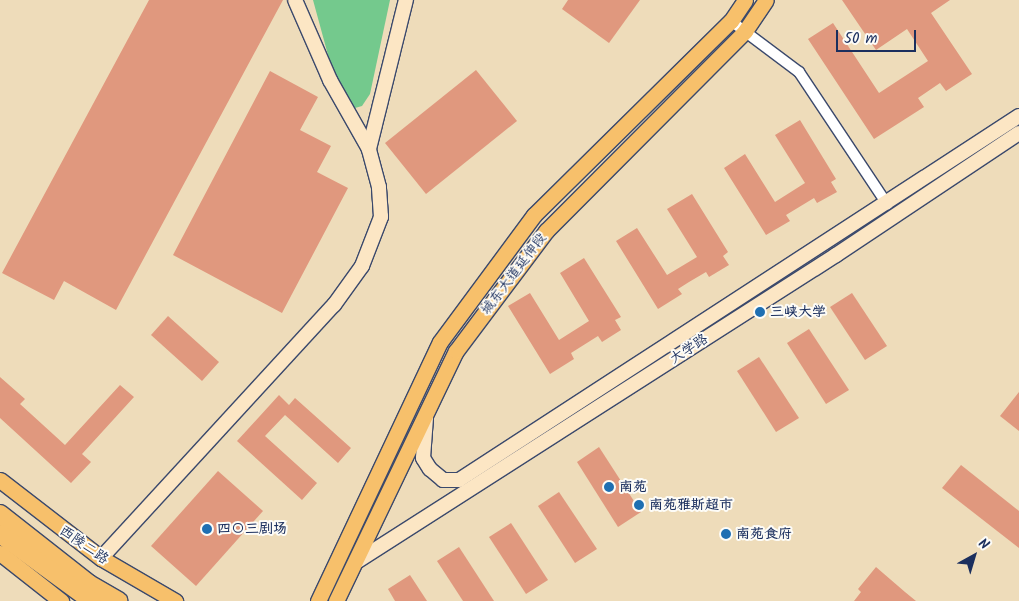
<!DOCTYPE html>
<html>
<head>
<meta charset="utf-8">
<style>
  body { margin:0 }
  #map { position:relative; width:1019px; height:601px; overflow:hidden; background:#eedcba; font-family:Kalam,"LXGW WenKai TC",sans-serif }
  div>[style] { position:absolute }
  .green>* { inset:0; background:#74c98d }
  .building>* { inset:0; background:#e0987e }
  .roads { filter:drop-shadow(1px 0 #3b496c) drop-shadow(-1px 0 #3b496c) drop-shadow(0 1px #3b496c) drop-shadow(0 -1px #3b496c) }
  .street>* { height:10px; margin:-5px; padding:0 5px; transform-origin:5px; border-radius:5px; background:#fff }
  .secondary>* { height:14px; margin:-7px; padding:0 7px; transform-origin:7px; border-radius:7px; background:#fce6c4 }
  .primary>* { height:15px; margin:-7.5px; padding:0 7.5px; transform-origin:7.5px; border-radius:7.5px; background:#f7c06b }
  .highway>* { height:18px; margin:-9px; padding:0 9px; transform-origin:9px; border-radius:9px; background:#f7c06b }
  .dots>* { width:14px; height:14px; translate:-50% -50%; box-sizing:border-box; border:2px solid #fdfcf7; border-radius:50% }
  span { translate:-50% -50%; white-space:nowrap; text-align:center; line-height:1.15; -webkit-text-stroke:4px #fdfcf7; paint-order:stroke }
  .street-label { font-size:14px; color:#1b2f5e }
  .poi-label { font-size:14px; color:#1b2f5e; font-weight:700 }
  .left { translate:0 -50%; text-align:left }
  .north { position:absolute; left:949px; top:531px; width:50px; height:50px; -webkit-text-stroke:4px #fdfcf7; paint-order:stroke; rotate:39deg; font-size:14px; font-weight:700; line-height:20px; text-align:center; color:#1b2f5e }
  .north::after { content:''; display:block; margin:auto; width:18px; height:22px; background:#1b2f5e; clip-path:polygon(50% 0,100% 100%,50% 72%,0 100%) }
  .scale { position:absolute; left:836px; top:30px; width:80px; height:22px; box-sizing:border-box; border:2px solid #1b2f5e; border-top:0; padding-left:6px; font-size:15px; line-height:18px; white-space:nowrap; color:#1b2f5e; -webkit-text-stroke:4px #fdfcf7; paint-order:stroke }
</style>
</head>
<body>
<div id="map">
  <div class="green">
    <i style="clip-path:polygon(313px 0,390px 0,370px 94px,362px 106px,355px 108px,348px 104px,334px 77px)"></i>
  </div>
  <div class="building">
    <i style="clip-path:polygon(149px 0,283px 0,116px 310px,64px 281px,54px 300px,2px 273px)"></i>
    <i style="clip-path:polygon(568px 0,640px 0,609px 43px,562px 9px)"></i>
    <i style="clip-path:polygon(842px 0,950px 0,931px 13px,972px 74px,946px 91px,940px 83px,918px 98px,924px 107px,874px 139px,808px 39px,833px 23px,879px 93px,928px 61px,907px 29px,876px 50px)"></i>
    <i style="clip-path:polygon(476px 70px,517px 121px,426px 194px,385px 143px)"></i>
    <i style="clip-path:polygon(270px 71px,318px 97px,300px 130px,331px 146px,317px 172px,348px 188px,282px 313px,173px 255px)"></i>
    <i style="clip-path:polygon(800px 120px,836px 179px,831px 182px,837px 192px,817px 203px,814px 198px,786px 215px,790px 221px,766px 235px,724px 168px,745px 154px,775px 202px,805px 183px,775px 135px)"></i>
    <i style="clip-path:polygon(692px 194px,728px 252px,723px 256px,729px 265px,709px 277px,706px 272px,689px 282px,678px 289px,682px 294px,658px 309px,616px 241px,637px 228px,667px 275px,697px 257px,667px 209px)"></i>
    <i style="clip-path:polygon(584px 258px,621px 317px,615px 320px,621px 330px,602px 342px,598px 336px,571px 353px,574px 359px,550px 374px,508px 306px,530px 293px,559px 340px,589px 321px,560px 273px)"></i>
    <i style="clip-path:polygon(852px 293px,887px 346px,865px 360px,830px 307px)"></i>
    <i style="clip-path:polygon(168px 316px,219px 362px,202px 381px,151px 335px)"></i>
    <i style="clip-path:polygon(809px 329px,849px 390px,826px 404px,787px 343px)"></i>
    <i style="clip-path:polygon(759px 357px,799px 418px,776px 432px,737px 371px)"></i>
    <i style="clip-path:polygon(0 377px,25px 399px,20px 404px,65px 445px,120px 385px,134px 397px,82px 454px,91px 462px,71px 483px,0 418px)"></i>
    <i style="clip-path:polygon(1019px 392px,1019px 431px,1000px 416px)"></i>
    <i style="clip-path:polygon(279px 395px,289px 405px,295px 398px,351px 448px,338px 463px,285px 415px,265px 436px,317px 483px,302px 500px,237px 441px)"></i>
    <i style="clip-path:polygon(599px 447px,641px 512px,618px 527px,577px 462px)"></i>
    <i style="clip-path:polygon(961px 465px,1019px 511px,1019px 548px,942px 488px)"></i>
    <i style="clip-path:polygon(218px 471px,263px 511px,196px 586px,151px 546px)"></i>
    <i style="clip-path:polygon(559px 492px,597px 549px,575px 563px,538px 506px)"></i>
    <i style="clip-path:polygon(511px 523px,548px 580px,526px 594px,489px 537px)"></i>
    <i style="clip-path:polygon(459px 547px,494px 601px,463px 601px,437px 561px)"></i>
    <i style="clip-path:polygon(876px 567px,905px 592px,916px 601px,854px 601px,861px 592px,858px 589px)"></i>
    <i style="clip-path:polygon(410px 575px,427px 601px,395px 601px,388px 589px)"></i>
  </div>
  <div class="roads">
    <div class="street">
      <i style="left:731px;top:21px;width:85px;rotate:36.9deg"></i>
      <i style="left:799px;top:72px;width:159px;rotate:56.3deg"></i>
    </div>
    <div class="secondary">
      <i style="left:369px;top:149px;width:154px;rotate:-76.1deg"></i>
      <i style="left:426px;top:418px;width:40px;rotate:94.3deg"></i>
      <i style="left:423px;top:458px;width:13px;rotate:58deg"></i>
      <i style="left:430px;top:469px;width:17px;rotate:40deg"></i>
      <i style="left:443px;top:480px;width:16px"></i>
      <i style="left:459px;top:480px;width:668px;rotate:-33.02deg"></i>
      <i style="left:101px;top:558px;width:344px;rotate:-47.4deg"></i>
      <i style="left:334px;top:305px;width:48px;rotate:-54.3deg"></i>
      <i style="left:362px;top:266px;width:53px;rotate:-68.8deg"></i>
      <i style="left:381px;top:217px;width:30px;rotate:-94deg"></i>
      <i style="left:379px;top:187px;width:39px;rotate:-105deg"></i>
      <i style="left:369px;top:149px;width:79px;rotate:-119.5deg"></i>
      <i style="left:330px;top:80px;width:87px;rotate:-113.6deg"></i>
      <i style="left:356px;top:562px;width:570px;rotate:-32.6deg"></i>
      <i style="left:836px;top:255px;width:220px;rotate:-33.7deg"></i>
    </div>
    <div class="primary">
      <i style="left:0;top:480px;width:128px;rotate:37.7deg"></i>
      <i style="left:101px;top:558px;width:86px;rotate:30.2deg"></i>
      <i style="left:0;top:553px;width:78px;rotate:38.2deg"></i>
      <i style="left:318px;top:601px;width:286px;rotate:-64.8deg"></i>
      <i style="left:440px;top:342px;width:158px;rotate:-53.5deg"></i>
      <i style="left:534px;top:215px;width:276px;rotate:-44.6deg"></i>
      <i style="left:731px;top:21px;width:25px;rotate:-56deg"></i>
      <i style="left:336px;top:601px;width:277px;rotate:-64.4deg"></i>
      <i style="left:456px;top:351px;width:150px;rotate:-53.1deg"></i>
      <i style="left:546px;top:231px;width:282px;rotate:-45.1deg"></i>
      <i style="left:745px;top:31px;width:37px;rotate:-56deg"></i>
    </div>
    <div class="highway">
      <i style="left:0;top:514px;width:113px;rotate:38.2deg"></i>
      <i style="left:89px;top:584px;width:34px;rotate:30deg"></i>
      <i style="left:0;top:534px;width:114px;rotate:36.1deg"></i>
    </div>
  </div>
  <div class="dots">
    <i style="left:760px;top:312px;background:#1f6fb2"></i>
    <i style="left:609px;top:487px;background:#1f6fb2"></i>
    <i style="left:639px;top:505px;background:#1f6fb2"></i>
    <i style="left:207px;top:529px;background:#1f6fb2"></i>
    <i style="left:726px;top:534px;background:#1f6fb2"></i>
  </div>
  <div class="street-label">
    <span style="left:514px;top:274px;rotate:-53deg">城东大道延伸段</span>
    <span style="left:689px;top:349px;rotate:-33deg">大学路</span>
    <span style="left:84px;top:545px;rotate:35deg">西陵二路</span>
  </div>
  <div class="poi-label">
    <span class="left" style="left:770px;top:312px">三峡大学</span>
    <span class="left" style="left:619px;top:487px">南苑</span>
    <span class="left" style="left:649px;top:505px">南苑雅斯超市</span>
    <span class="left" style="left:217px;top:529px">四〇三剧场</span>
    <span class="left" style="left:736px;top:534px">南苑食府</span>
  </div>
  <div class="north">N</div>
  <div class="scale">50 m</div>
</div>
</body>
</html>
